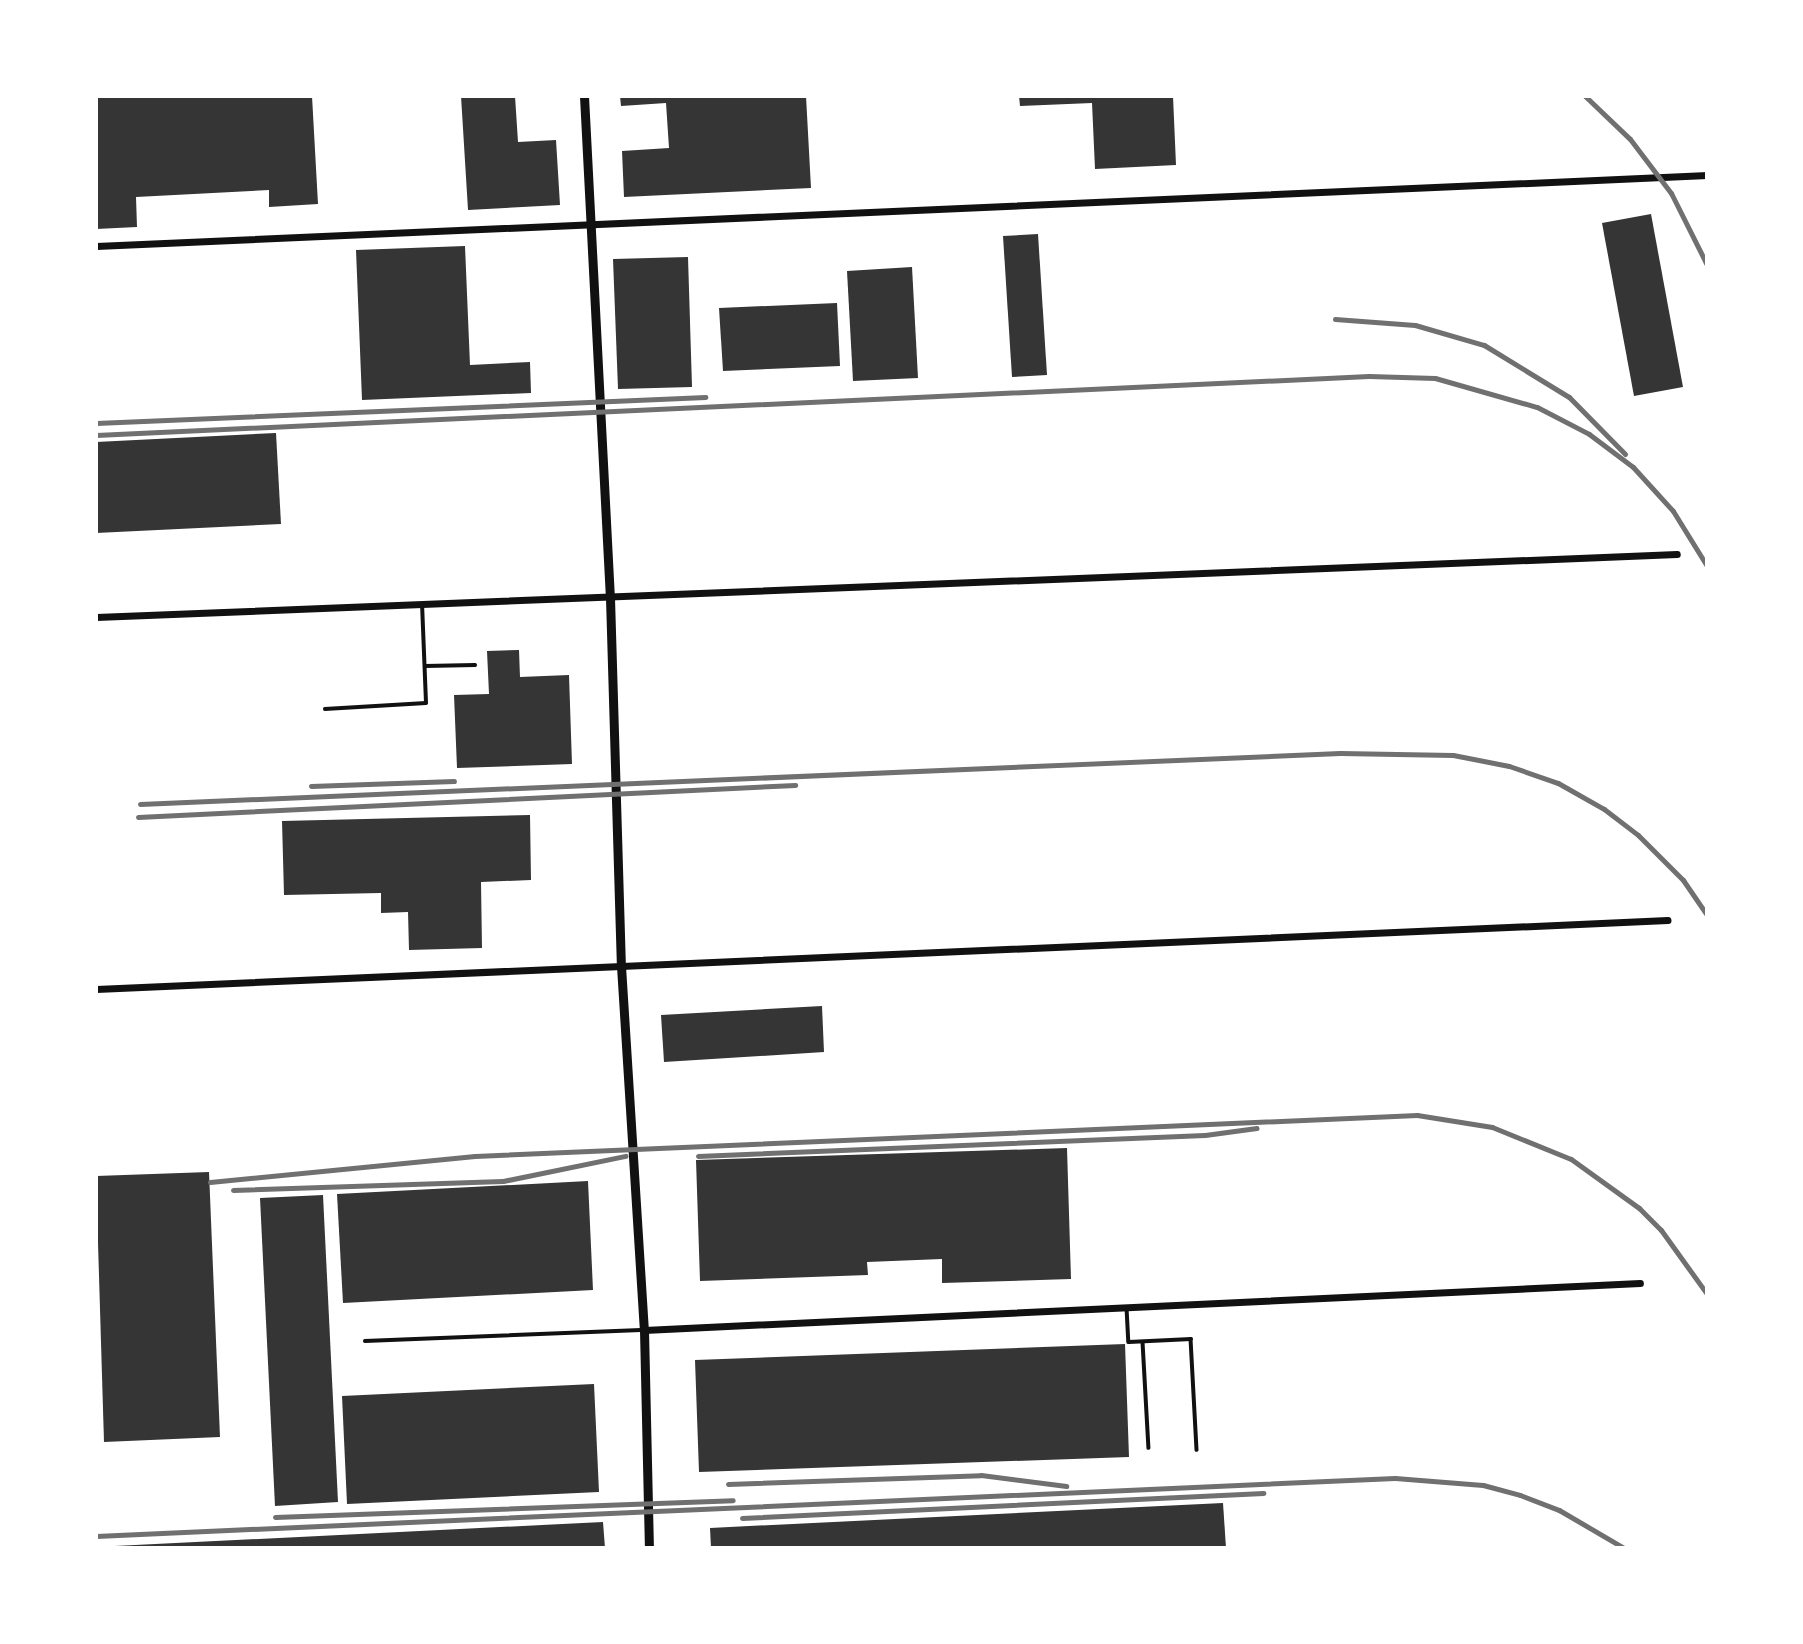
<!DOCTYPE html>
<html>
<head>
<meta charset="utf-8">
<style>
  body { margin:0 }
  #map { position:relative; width:1803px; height:1644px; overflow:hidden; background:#fff; font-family:Mulish,sans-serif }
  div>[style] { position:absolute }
  .building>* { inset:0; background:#353535 }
  .service>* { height:3.5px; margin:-1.75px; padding:0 1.75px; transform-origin:1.75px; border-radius:1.75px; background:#111 }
  .minor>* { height:7px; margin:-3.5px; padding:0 3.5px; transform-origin:3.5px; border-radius:3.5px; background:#111 }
  .tertiary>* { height:9px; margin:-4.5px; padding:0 4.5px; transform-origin:4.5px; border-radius:4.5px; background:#111 }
  .rail>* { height:5px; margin:-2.5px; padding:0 2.5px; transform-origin:2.5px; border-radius:2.5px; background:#707070 }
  span { translate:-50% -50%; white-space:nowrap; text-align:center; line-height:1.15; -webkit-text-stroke:6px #fff; paint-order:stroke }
  .frame { position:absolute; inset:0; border:98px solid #fff; pointer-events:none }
</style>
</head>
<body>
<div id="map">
  <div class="building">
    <i style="clip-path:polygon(96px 96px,312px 96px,318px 204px,269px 207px,269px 190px,136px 197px,137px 227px,96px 229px)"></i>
    <i style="clip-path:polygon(461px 96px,515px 96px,518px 142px,556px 140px,560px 205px,468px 210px)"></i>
    <i style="clip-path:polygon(620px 96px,806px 96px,811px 188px,624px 197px,622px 151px,669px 148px,666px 103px,621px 106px)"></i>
    <i style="clip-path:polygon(1019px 96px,1173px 96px,1176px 165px,1095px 169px,1092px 103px,1020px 106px)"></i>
    <i style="clip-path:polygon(1651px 214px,1683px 387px,1634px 396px,1602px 223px)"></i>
    <i style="clip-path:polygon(1038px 234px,1047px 375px,1012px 377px,1003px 236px)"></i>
    <i style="clip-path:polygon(465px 246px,470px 365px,530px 362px,531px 393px,362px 400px,356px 250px)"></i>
    <i style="clip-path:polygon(688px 257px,692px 387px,618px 389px,613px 259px)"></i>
    <i style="clip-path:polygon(912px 267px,918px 378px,853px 381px,847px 271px)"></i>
    <i style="clip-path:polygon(837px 303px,840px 366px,723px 371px,719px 308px)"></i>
    <i style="clip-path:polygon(276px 433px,281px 524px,96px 533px,96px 442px)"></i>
    <i style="clip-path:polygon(519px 650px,520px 677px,569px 675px,572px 764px,457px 768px,454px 695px,489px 694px,487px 651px)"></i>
    <i style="clip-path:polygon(530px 815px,531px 880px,481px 882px,482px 948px,409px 950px,408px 912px,381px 913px,381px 893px,284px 895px,282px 821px)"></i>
    <i style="clip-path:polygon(822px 1006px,824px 1052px,664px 1062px,661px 1015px)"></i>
    <i style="clip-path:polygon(1067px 1148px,1071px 1279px,942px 1283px,942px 1259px,867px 1262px,868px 1275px,700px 1281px,696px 1160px)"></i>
    <i style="clip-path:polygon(209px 1172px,220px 1437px,104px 1442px,96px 1176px)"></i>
    <i style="clip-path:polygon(588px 1181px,593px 1290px,343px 1303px,337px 1194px)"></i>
    <i style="clip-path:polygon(323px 1195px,338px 1502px,275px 1506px,260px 1198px)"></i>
    <i style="clip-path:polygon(1125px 1344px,1129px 1457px,699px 1472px,695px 1360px)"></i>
    <i style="clip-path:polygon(594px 1384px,599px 1492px,347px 1504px,342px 1396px)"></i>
    <i style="clip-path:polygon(1223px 1503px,1226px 1548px,711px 1548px,710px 1528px)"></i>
    <i style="clip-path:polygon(603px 1522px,605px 1548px,115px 1548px,115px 1546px)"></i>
  </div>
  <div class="service">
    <i style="left:425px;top:666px;width:50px;rotate:-1.1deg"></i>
    <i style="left:325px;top:709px;width:101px;rotate:-3.4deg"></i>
    <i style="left:426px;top:703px;width:98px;rotate:-92.3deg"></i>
    <i style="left:1127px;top:1308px;width:34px;rotate:87deg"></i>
    <i style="left:1129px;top:1342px;width:62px;rotate:-2.8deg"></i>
    <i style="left:1191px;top:1339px;width:111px;rotate:86.9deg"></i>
    <i style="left:365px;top:1341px;width:276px;rotate:-2.3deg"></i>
    <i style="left:1143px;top:1342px;width:106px;rotate:86.8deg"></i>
  </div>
  <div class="minor">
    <i style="left:96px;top:246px;width:1613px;rotate:-2.52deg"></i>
    <i style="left:96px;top:617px;width:1582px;rotate:-2.28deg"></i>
    <i style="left:96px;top:989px;width:1573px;rotate:-2.51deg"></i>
    <i style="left:644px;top:1330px;width:997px;rotate:-2.7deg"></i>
  </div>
  <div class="tertiary">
    <i style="left:584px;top:96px;width:503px;rotate:87.04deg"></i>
    <i style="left:610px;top:598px;width:368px;rotate:88.3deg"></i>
    <i style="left:621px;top:966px;width:365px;rotate:86.4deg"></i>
    <i style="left:644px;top:1330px;width:218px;rotate:88.7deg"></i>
  </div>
  <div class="rail">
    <i style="left:1585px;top:96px;width:62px;rotate:43.7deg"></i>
    <i style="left:1630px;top:139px;width:68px;rotate:52.8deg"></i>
    <i style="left:1671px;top:193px;width:80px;rotate:63.4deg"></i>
    <i style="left:1335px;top:319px;width:80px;rotate:4.3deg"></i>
    <i style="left:1415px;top:325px;width:72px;rotate:16.2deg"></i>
    <i style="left:1484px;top:345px;width:100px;rotate:31.5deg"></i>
    <i style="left:1569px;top:397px;width:80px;rotate:45.5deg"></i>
    <i style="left:96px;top:423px;width:610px;rotate:-2.44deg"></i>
    <i style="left:96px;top:435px;width:1274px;rotate:-2.65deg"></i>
    <i style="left:1369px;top:376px;width:66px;rotate:1.7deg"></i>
    <i style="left:1435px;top:378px;width:106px;rotate:15.9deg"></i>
    <i style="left:1537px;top:407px;width:59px;rotate:27.4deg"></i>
    <i style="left:1589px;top:434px;width:55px;rotate:36.9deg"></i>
    <i style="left:1633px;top:467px;width:59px;rotate:47.7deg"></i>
    <i style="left:1673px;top:511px;width:65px;rotate:58.3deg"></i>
    <i style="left:311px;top:786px;width:143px;rotate:-2deg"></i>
    <i style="left:140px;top:804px;width:1201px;rotate:-2.43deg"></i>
    <i style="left:1340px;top:753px;width:113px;rotate:1deg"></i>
    <i style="left:1453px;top:755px;width:57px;rotate:11.1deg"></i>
    <i style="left:1509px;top:766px;width:52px;rotate:19.1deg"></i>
    <i style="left:1558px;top:783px;width:53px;rotate:29.5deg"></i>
    <i style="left:1604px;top:809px;width:43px;rotate:37.4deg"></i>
    <i style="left:1638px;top:835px;width:64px;rotate:45deg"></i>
    <i style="left:1683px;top:880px;width:42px;rotate:55.6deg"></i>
    <i style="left:138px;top:817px;width:658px;rotate:-2.79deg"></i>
    <i style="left:698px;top:1156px;width:507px;rotate:-2.37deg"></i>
    <i style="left:1205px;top:1135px;width:52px;rotate:-7.7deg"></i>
    <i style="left:210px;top:1182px;width:266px;rotate:-5.6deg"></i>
    <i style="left:475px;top:1156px;width:943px;rotate:-2.49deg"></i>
    <i style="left:1417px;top:1115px;width:76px;rotate:9.1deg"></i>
    <i style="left:1492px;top:1127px;width:85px;rotate:22.1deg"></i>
    <i style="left:1571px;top:1159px;width:84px;rotate:35.8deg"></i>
    <i style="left:1639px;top:1208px;width:31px;rotate:45deg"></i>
    <i style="left:1661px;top:1230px;width:79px;rotate:54.3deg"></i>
    <i style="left:233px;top:1190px;width:270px;rotate:-1.9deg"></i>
    <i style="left:503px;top:1181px;width:125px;rotate:-11.6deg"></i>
    <i style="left:728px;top:1484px;width:253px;rotate:-2deg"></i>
    <i style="left:981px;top:1475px;width:86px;rotate:7.4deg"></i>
    <i style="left:275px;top:1517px;width:458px;rotate:-2.1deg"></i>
    <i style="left:742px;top:1518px;width:522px;rotate:-2.75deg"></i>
    <i style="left:96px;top:1536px;width:1300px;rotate:-2.56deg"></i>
    <i style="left:1395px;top:1478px;width:88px;rotate:4.5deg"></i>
    <i style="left:1483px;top:1485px;width:38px;rotate:15deg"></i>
    <i style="left:1520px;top:1495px;width:42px;rotate:21deg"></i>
    <i style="left:1559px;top:1510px;width:75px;rotate:30.3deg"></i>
  </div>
  <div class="frame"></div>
</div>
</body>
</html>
